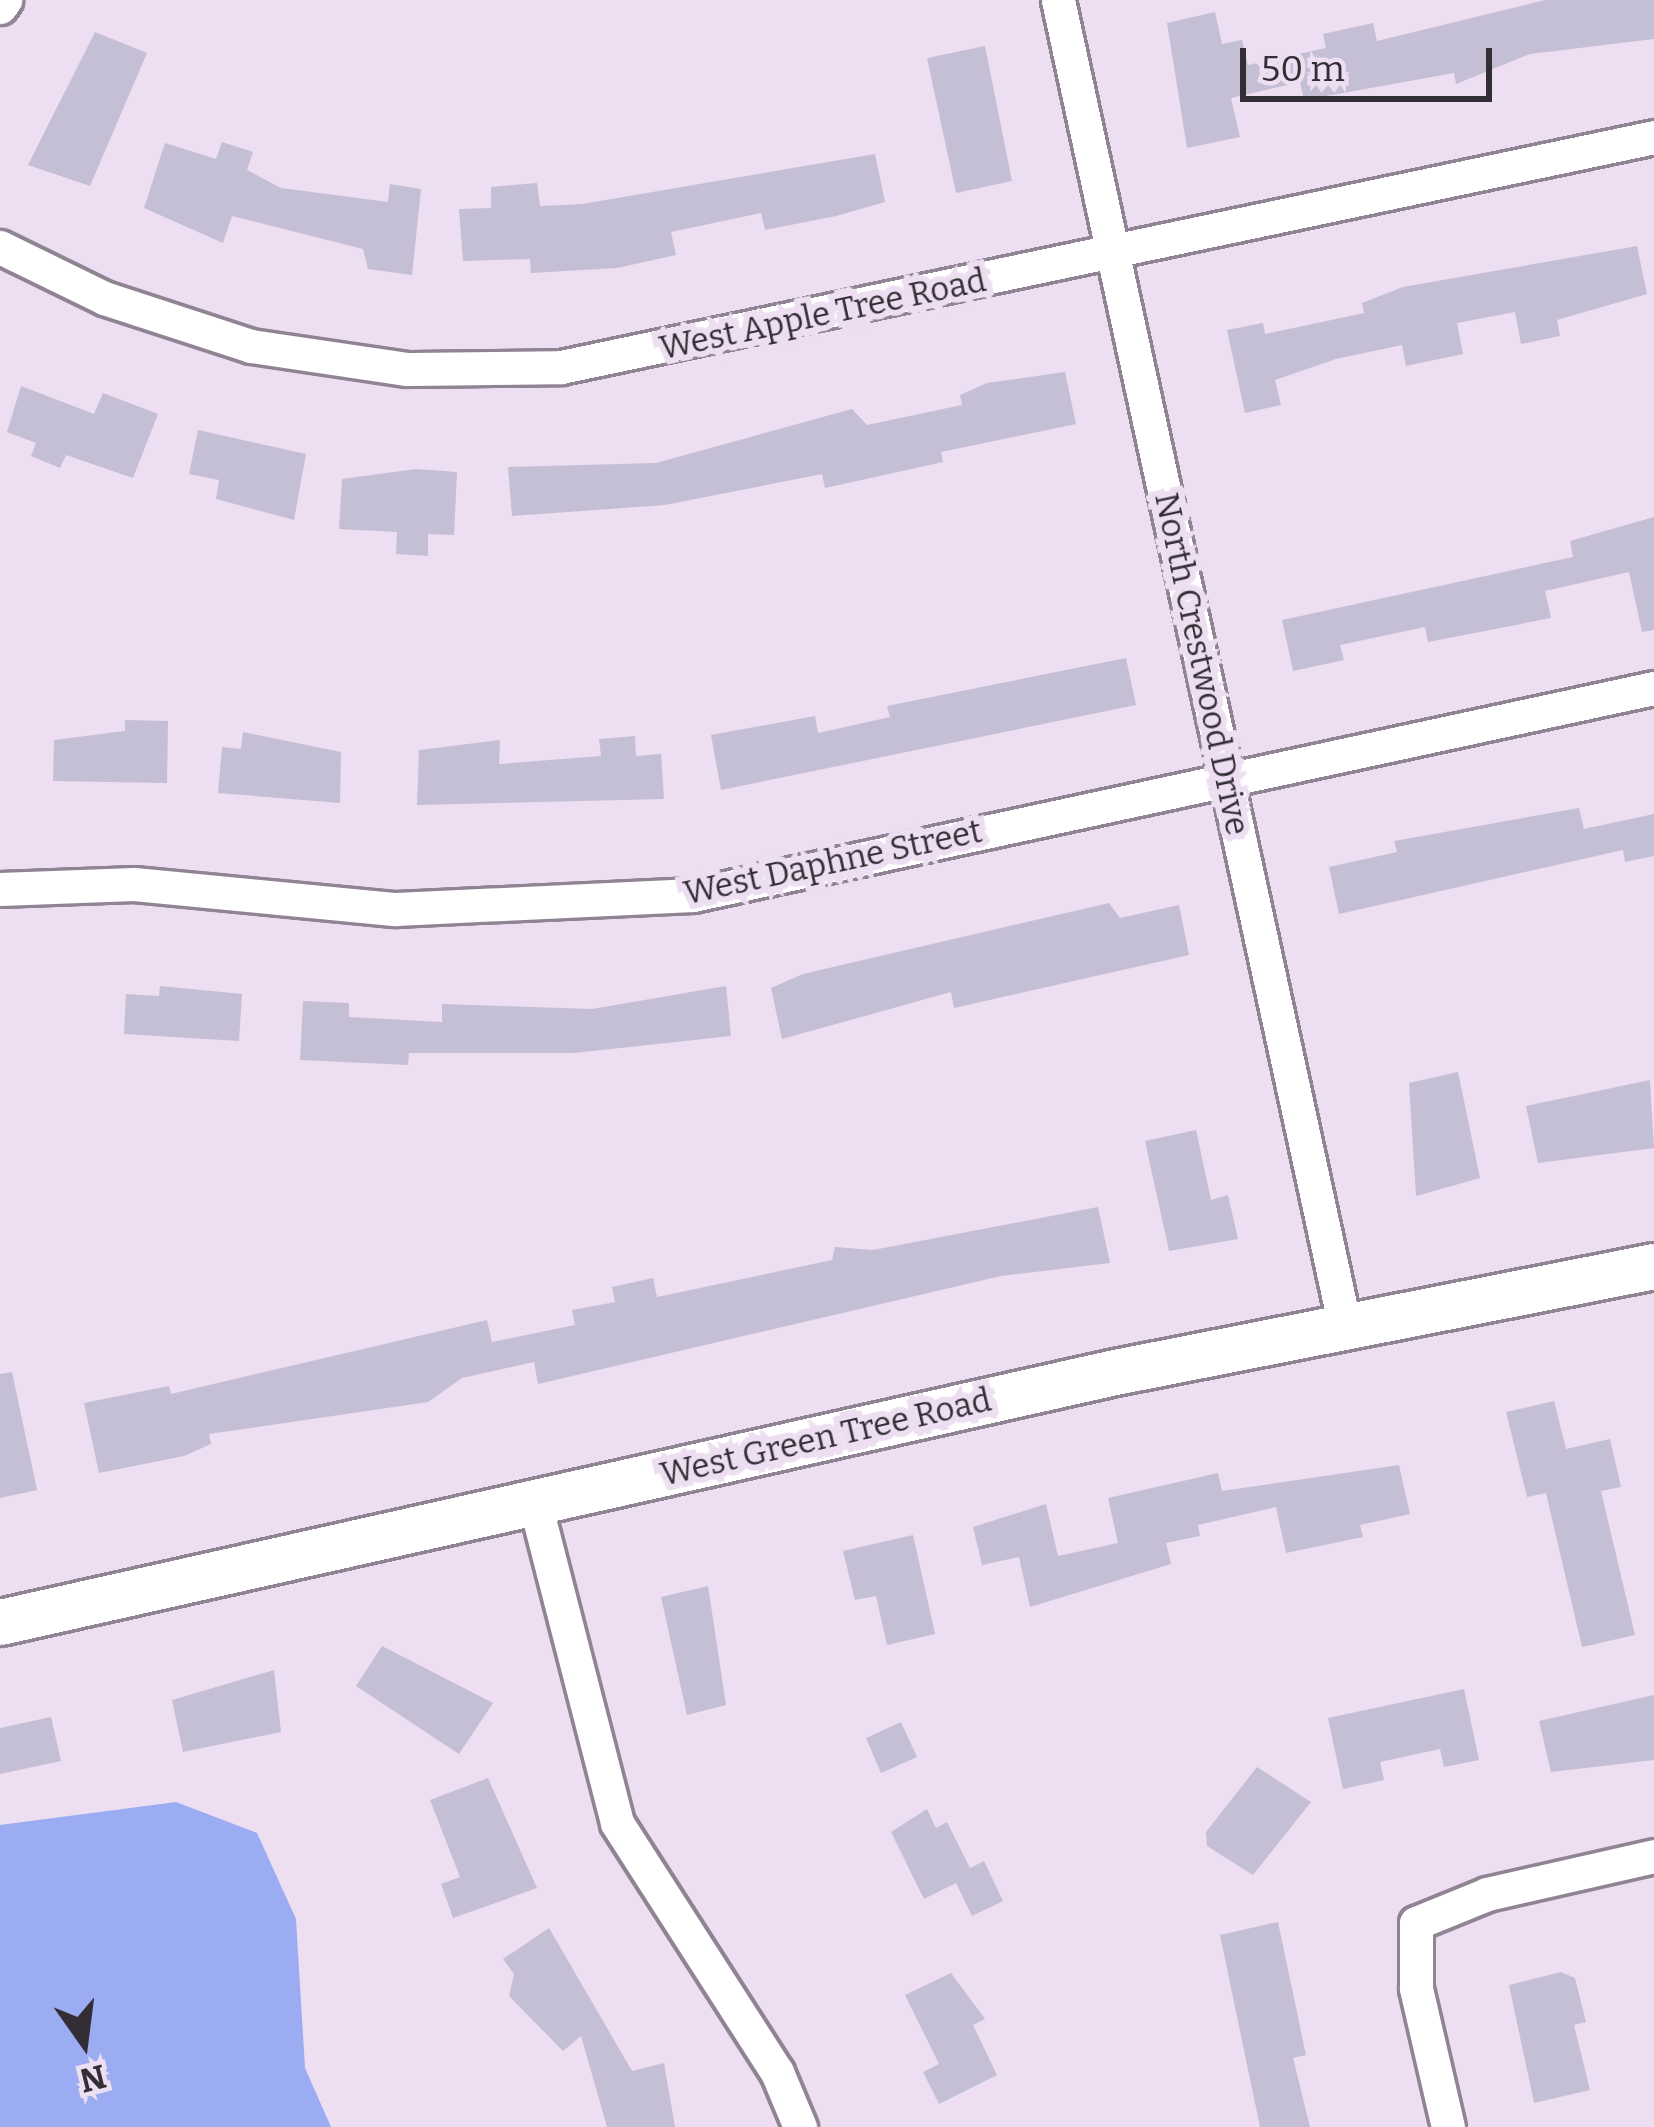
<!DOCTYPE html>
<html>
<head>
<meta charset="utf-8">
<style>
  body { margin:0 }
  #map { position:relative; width:1654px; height:2127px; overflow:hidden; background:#eddef1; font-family:Bitter,serif }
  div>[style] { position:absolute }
  .water>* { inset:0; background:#9cacf2 }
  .building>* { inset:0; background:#c4bfd4 }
  .roads { filter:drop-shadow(3px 0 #908393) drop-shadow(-3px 0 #908393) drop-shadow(0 3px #908393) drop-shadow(0 -3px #908393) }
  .street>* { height:33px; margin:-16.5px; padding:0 16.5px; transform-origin:16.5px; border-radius:16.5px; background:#fff }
  .secondary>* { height:45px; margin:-22.5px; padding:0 22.5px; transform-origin:22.5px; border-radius:22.5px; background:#fff }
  span { translate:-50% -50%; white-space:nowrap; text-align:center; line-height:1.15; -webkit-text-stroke:12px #eddef1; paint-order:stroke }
  .street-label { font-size:33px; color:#332e35 }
  .north { position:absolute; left:24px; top:1983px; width:120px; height:120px; -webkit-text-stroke:9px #eddef1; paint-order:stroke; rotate:166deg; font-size:33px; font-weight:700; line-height:48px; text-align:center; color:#332e35 }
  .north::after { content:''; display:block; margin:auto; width:42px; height:54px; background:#332e35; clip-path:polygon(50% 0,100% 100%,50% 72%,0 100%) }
  .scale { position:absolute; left:1240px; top:48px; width:252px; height:54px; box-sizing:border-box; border:6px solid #332e35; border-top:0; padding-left:15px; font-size:36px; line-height:42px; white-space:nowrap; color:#332e35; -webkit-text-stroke:9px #eddef1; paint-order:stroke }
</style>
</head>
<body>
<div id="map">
  <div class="water">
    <i style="clip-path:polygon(176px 1802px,257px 1833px,296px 1919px,305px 2068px,331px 2127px,0 2127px,0 1825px)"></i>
  </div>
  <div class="building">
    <i style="clip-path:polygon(1545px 0,1654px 0,1654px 39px,1530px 54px,1456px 84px,1454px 73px,1304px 100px,1300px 82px,1231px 98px,1240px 137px,1187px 148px,1167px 23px,1215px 12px,1222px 44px,1242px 40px,1248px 65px,1326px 48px,1323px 34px,1373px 23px,1377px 41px)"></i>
    <i style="clip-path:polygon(95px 32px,147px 53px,90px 186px,28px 165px)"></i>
    <i style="clip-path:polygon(985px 46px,1012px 181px,956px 193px,927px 58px)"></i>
    <i style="clip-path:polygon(222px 142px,253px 152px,247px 170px,281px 188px,388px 202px,390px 184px,421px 189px,412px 275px,368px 269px,363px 249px,232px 216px,223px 243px,144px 208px,165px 143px,216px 159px)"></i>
    <i style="clip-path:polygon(875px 154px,885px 202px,836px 216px,765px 230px,761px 213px,671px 232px,676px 255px,617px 268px,531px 273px,530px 259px,463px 261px,459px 209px,491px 208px,491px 187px,537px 183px,540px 206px,582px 204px)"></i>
    <i style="clip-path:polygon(1637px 246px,1647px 294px,1557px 320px,1560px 336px,1521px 344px,1515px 312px,1457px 323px,1463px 354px,1406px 366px,1402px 345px,1336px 359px,1275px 380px,1281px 405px,1245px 413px,1227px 330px,1263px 323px,1265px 334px,1364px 313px,1362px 303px,1403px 287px)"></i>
    <i style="clip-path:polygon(1065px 372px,1076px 424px,941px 452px,943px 462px,825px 488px,822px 474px,665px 505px,512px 516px,508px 467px,656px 463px,852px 409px,867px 425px,962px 405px,960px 395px,987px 383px)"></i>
    <i style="clip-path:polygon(21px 386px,94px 414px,103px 393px,158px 414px,133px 478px,66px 455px,60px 468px,31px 456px,36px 443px,7px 432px)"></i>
    <i style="clip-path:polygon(198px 430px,306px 454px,294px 520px,216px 499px,219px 480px,189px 474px)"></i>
    <i style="clip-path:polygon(416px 469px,457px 472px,454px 535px,428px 534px,428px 556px,396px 554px,397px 532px,339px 529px,342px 479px)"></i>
    <i style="clip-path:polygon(1654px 517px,1654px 630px,1642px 632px,1629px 572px,1545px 591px,1551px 618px,1428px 642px,1425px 627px,1340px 645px,1344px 660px,1293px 671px,1282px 620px,1573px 557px,1570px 541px)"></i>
    <i style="clip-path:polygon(1126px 658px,1136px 705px,721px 790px,711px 735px,815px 716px,818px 733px,890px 717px,887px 706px)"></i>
    <i style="clip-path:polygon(125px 720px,168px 721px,167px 783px,53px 781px,54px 740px,125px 731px)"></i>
    <i style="clip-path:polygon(243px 732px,341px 752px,340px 803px,218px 793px,222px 747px,241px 749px)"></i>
    <i style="clip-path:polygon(635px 736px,636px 756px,661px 754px,664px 799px,417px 805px,419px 750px,500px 740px,499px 764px,601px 756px,599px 739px)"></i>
    <i style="clip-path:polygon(1579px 808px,1584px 829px,1654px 814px,1654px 856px,1625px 862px,1623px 850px,1339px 914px,1329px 867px,1397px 852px,1394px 841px)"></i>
    <i style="clip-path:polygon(1109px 903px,1120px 918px,1179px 905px,1189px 955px,954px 1008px,951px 992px,782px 1039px,771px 988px,803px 974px)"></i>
    <i style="clip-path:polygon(160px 986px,242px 994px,239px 1041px,124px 1034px,126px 994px,159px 996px)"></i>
    <i style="clip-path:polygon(726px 986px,731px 1036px,574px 1053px,409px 1053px,408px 1065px,300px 1060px,303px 1001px,349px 1003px,349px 1017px,442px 1022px,442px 1004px,592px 1009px)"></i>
    <i style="clip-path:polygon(1458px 1072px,1480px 1178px,1416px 1196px,1409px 1083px)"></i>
    <i style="clip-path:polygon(1650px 1080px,1654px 1148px,1538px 1163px,1526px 1106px)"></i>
    <i style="clip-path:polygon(1196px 1130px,1211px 1200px,1228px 1195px,1238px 1239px,1169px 1251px,1145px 1141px)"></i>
    <i style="clip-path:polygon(1098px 1207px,1110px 1263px,1001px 1276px,538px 1384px,534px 1362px,462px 1378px,428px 1402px,209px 1434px,211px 1444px,184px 1456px,99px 1473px,84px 1403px,169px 1386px,171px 1394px,487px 1320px,492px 1342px,575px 1325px,572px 1310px,615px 1302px,612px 1287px,653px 1278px,657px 1297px,832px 1260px,835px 1247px,873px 1250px)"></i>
    <i style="clip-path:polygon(12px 1372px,37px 1490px,0 1498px,0 1374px)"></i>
    <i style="clip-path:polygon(1554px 1401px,1566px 1449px,1610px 1439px,1621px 1487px,1601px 1491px,1635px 1635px,1582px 1647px,1546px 1493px,1527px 1497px,1506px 1412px)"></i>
    <i style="clip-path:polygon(1399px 1465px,1410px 1514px,1360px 1525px,1363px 1537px,1286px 1553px,1276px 1507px,1198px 1525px,1200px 1536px,1166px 1543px,1171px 1564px,1030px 1607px,1019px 1557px,982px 1565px,973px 1527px,1046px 1504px,1058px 1556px,1118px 1543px,1108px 1498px,1218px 1473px,1222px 1491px)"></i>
    <i style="clip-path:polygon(913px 1535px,935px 1634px,887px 1645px,876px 1596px,855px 1600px,843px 1551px)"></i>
    <i style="clip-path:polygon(708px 1586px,726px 1705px,687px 1715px,661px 1597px)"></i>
    <i style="clip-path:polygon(382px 1646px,493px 1703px,459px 1754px,356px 1686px)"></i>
    <i style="clip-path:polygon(274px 1670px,281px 1732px,183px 1752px,172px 1700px)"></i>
    <i style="clip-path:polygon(1464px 1689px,1479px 1760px,1444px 1767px,1440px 1749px,1380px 1762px,1384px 1780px,1343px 1789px,1328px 1718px)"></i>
    <i style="clip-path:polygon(1654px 1695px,1654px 1760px,1551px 1772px,1539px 1721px)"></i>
    <i style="clip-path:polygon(51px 1717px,61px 1761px,0 1774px,0 1728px)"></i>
    <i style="clip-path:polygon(901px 1722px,917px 1757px,881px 1773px,866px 1738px)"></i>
    <i style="clip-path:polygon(1257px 1767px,1311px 1802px,1253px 1875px,1207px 1846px,1206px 1832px)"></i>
    <i style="clip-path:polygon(488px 1778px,537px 1888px,453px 1918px,441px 1884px,460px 1877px,430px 1800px)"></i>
    <i style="clip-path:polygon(927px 1809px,936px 1828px,947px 1822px,970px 1868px,984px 1861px,1003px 1901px,972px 1916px,956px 1883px,924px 1899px,891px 1832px)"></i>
    <i style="clip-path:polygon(1278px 1922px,1306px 2055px,1293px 2058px,1310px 2127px,1260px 2127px,1220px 1935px)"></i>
    <i style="clip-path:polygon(549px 1928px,632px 2071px,664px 2063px,675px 2127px,607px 2127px,581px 2036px,563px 2051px,509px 1996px,514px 1974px,503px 1959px)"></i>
    <i style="clip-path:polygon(1561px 1972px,1575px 1978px,1586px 2022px,1574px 2025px,1590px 2090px,1534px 2103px,1509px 1985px)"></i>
    <i style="clip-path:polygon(951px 1973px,985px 2019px,973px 2025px,997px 2075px,939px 2104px,923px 2072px,939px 2064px,905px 1995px)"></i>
  </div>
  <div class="roads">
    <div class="street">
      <i style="left:1058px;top:0;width:1358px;rotate:77.8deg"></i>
      <i style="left:0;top:7px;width:9px;rotate:-54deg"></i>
      <i style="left:0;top:247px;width:116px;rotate:26.1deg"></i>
      <i style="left:104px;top:298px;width:155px;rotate:18.1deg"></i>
      <i style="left:251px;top:346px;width:158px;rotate:8.4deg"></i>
      <i style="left:407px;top:369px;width:154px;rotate:-0.7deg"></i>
      <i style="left:561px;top:367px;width:1117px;rotate:-11.88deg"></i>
      <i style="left:0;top:889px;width:134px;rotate:-2.1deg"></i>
      <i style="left:134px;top:884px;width:263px;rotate:5.5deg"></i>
      <i style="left:396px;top:909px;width:297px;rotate:-2.7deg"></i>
      <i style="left:693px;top:895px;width:983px;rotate:-12.16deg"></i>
      <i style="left:536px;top:1507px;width:326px;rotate:75.6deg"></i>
      <i style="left:617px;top:1823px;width:296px;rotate:57.3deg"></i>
      <i style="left:777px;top:2072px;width:60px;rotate:67.3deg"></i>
      <i style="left:1448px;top:2127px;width:143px;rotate:-103deg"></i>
      <i style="left:1416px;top:1988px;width:65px;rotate:-90deg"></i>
      <i style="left:1416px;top:1923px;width:77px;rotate:-22.2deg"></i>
      <i style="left:1487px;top:1894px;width:171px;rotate:-12.8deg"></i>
    </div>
    <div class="secondary">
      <i style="left:0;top:1622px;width:1143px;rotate:-12.64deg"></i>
      <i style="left:1115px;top:1372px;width:549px;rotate:-11.13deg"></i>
    </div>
  </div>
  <div class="street-label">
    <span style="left:823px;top:315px;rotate:-12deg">West Apple Tree Road</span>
    <span style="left:1201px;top:664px;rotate:78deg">North Crestwood Drive</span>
    <span style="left:833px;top:863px;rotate:-12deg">West Daphne Street</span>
    <span style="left:826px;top:1438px;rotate:-13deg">West Green Tree Road</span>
  </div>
  <div class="north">N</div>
  <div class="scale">50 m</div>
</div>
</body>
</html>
